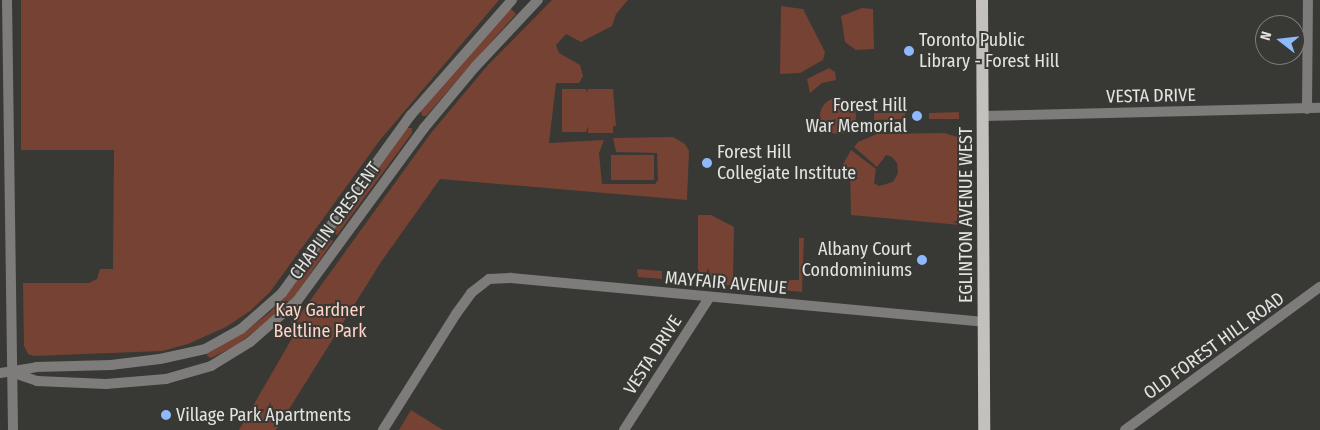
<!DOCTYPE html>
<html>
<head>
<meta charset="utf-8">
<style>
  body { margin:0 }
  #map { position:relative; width:1320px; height:430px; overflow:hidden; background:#383834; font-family:"Fira Sans Condensed",sans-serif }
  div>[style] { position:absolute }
  .green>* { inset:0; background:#764234 }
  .round { border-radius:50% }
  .street>* { height:10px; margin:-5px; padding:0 5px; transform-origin:5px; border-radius:5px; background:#7e7c7b }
  .primary>* { height:12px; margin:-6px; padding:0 6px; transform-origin:6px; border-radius:6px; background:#c3c0bd }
  .dots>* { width:14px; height:14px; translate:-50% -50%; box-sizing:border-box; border:2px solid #383834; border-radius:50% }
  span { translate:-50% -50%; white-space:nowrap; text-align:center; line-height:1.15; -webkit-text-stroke:4px #383834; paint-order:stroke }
  .poi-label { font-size:18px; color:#e3e3e1 }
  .left { translate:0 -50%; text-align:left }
  .right { translate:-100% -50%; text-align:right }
  .street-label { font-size:18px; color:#e3e3e1 }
  .park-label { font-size:18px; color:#ffd3c7 }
  .north { position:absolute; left:1255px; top:15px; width:50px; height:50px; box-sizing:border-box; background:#383834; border:1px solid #7c7c79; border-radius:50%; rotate:286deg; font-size:14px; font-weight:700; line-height:20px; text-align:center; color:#e3e3e1 }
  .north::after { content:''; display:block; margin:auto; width:18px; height:22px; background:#8eb9fc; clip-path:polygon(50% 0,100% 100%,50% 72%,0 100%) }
</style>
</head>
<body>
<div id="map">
  <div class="green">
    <i style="clip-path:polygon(21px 0,499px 0,380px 140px,270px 292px,250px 311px,226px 327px,188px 344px,162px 351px,34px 356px,28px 354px,24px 346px,23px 283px,89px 283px,97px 279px,100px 269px,113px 269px,114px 150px,21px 150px)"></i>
    <i style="clip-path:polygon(552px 0,628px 0,616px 14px,612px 26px,581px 42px,566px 34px,556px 45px,559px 53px,580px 65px,583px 76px,579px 83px,556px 83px,549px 143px,604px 140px,599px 153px,602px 184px,655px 184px,658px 180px,657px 153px,616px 152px,613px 138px,673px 137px,685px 144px,689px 151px,687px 200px,440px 179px,381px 262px,276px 430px,239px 430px,298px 328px,290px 322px,301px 313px,431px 133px,488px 65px)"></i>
    <i style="clip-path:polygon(781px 6px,803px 9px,825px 52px,823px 60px,800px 73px,780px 74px)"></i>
    <i style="clip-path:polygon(510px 8px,516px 14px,426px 116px,422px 116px,421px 111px)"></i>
    <i style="clip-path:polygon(862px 8px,873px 9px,874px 49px,856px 50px,845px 42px,841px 16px)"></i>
    <i style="clip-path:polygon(829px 68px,835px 72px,836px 80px,822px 83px,810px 93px,807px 79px)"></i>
    <i style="clip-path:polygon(562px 89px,586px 89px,587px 93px,588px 89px,613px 89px,616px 126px,613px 126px,613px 133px,588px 133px,588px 126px,586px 132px,562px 132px)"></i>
    <i class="round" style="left:820px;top:98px;width:36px;height:36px"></i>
    <i style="clip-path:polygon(959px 112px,959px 119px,929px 119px,929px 113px)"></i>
    <i style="clip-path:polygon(874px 113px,905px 113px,905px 119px,874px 120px)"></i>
    <i style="clip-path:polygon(407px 128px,412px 128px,412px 133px,337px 235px,332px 232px)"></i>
    <i style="clip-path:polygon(944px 133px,958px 137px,960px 225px,851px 215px,850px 168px,841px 168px,851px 150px,876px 169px,874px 183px,879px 186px,893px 182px,898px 173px,897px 163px,892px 157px,886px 155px,877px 167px,854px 147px,858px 142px,877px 134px)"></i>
    <i style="clip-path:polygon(611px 155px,654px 155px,654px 180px,611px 180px)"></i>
    <i style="clip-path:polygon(698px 215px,711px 215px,734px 227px,733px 281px,799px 280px,799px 238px,804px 238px,802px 292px,703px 283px,698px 269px)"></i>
    <i style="clip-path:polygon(328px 237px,333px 241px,294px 297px,275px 316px,235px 346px,211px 358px,207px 356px,208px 352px,242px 334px,270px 312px,288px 293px)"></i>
    <i style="clip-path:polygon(637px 269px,662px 271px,662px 279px,638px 277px)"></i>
    <i style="clip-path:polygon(411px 410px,443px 430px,399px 430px)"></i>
  </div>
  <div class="street">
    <i style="left:7px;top:0;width:430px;rotate:89.2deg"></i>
    <i style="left:1307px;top:109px;width:109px;rotate:-89.5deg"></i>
    <i style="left:983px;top:116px;width:337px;rotate:-1.4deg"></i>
    <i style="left:11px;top:372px;width:28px;rotate:19deg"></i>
    <i style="left:37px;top:381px;width:69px;rotate:2.5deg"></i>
    <i style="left:106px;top:384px;width:60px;rotate:-4.8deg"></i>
    <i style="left:166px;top:379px;width:47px;rotate:-16.1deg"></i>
    <i style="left:211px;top:366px;width:46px;rotate:-31.6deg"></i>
    <i style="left:250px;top:342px;width:62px;rotate:-41.1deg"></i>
    <i style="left:297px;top:301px;width:215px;rotate:-53.7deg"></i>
    <i style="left:424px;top:128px;width:80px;rotate:-50.1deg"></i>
    <i style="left:475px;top:67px;width:92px;rotate:-46.8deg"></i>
    <i style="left:0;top:373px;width:36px;rotate:-9deg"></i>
    <i style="left:36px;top:367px;width:75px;rotate:-1.5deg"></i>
    <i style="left:111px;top:365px;width:49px;rotate:-7deg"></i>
    <i style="left:160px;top:359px;width:46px;rotate:-12.5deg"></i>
    <i style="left:205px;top:349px;width:41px;rotate:-29.1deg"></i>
    <i style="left:241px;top:329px;width:55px;rotate:-41.3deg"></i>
    <i style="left:282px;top:293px;width:220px;rotate:-54.1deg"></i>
    <i style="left:411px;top:115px;width:153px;rotate:-48.7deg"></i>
    <i style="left:383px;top:430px;width:137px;rotate:-57.8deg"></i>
    <i style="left:456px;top:314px;width:26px;rotate:-54deg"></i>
    <i style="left:471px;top:293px;width:23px;rotate:-38deg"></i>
    <i style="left:489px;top:279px;width:22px;rotate:-3deg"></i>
    <i style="left:511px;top:278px;width:475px;rotate:5.3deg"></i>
    <i style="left:624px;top:430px;width:157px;rotate:-57.2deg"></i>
    <i style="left:1125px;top:430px;width:242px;rotate:-36.3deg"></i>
  </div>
  <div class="primary">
    <i style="left:982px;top:0;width:430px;rotate:89.7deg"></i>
  </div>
  <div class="dots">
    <i style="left:909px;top:51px;background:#8eb9fc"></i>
    <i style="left:917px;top:116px;background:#8eb9fc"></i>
    <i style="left:707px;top:163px;background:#8eb9fc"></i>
    <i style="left:922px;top:260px;background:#8eb9fc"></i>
    <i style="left:166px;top:415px;background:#8eb9fc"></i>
  </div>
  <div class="poi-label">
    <span class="left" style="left:919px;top:51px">Toronto Public<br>Library - Forest Hill</span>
    <span class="right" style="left:907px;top:116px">Forest Hill<br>War Memorial</span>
    <span class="left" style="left:717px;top:163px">Forest Hill<br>Collegiate Institute</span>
    <span class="right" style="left:912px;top:260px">Albany Court<br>Condominiums</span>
    <span class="left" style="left:176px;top:415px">Village Park Apartments</span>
  </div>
  <div class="street-label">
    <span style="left:1151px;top:96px;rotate:-1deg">VESTA DRIVE</span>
    <span style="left:966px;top:215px;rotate:-90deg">EGLINTON AVENUE WEST</span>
    <span style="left:335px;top:221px;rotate:-54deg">CHAPLIN CRESCENT</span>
    <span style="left:726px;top:283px;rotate:5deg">MAYFAIR AVENUE</span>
    <span style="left:1214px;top:346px;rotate:-36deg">OLD FOREST HILL ROAD</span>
    <span style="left:653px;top:355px;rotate:-57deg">VESTA DRIVE</span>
  </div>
  <div class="park-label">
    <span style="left:320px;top:321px">Kay Gardner<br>Beltline Park</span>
  </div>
  <div class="north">N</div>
</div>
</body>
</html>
